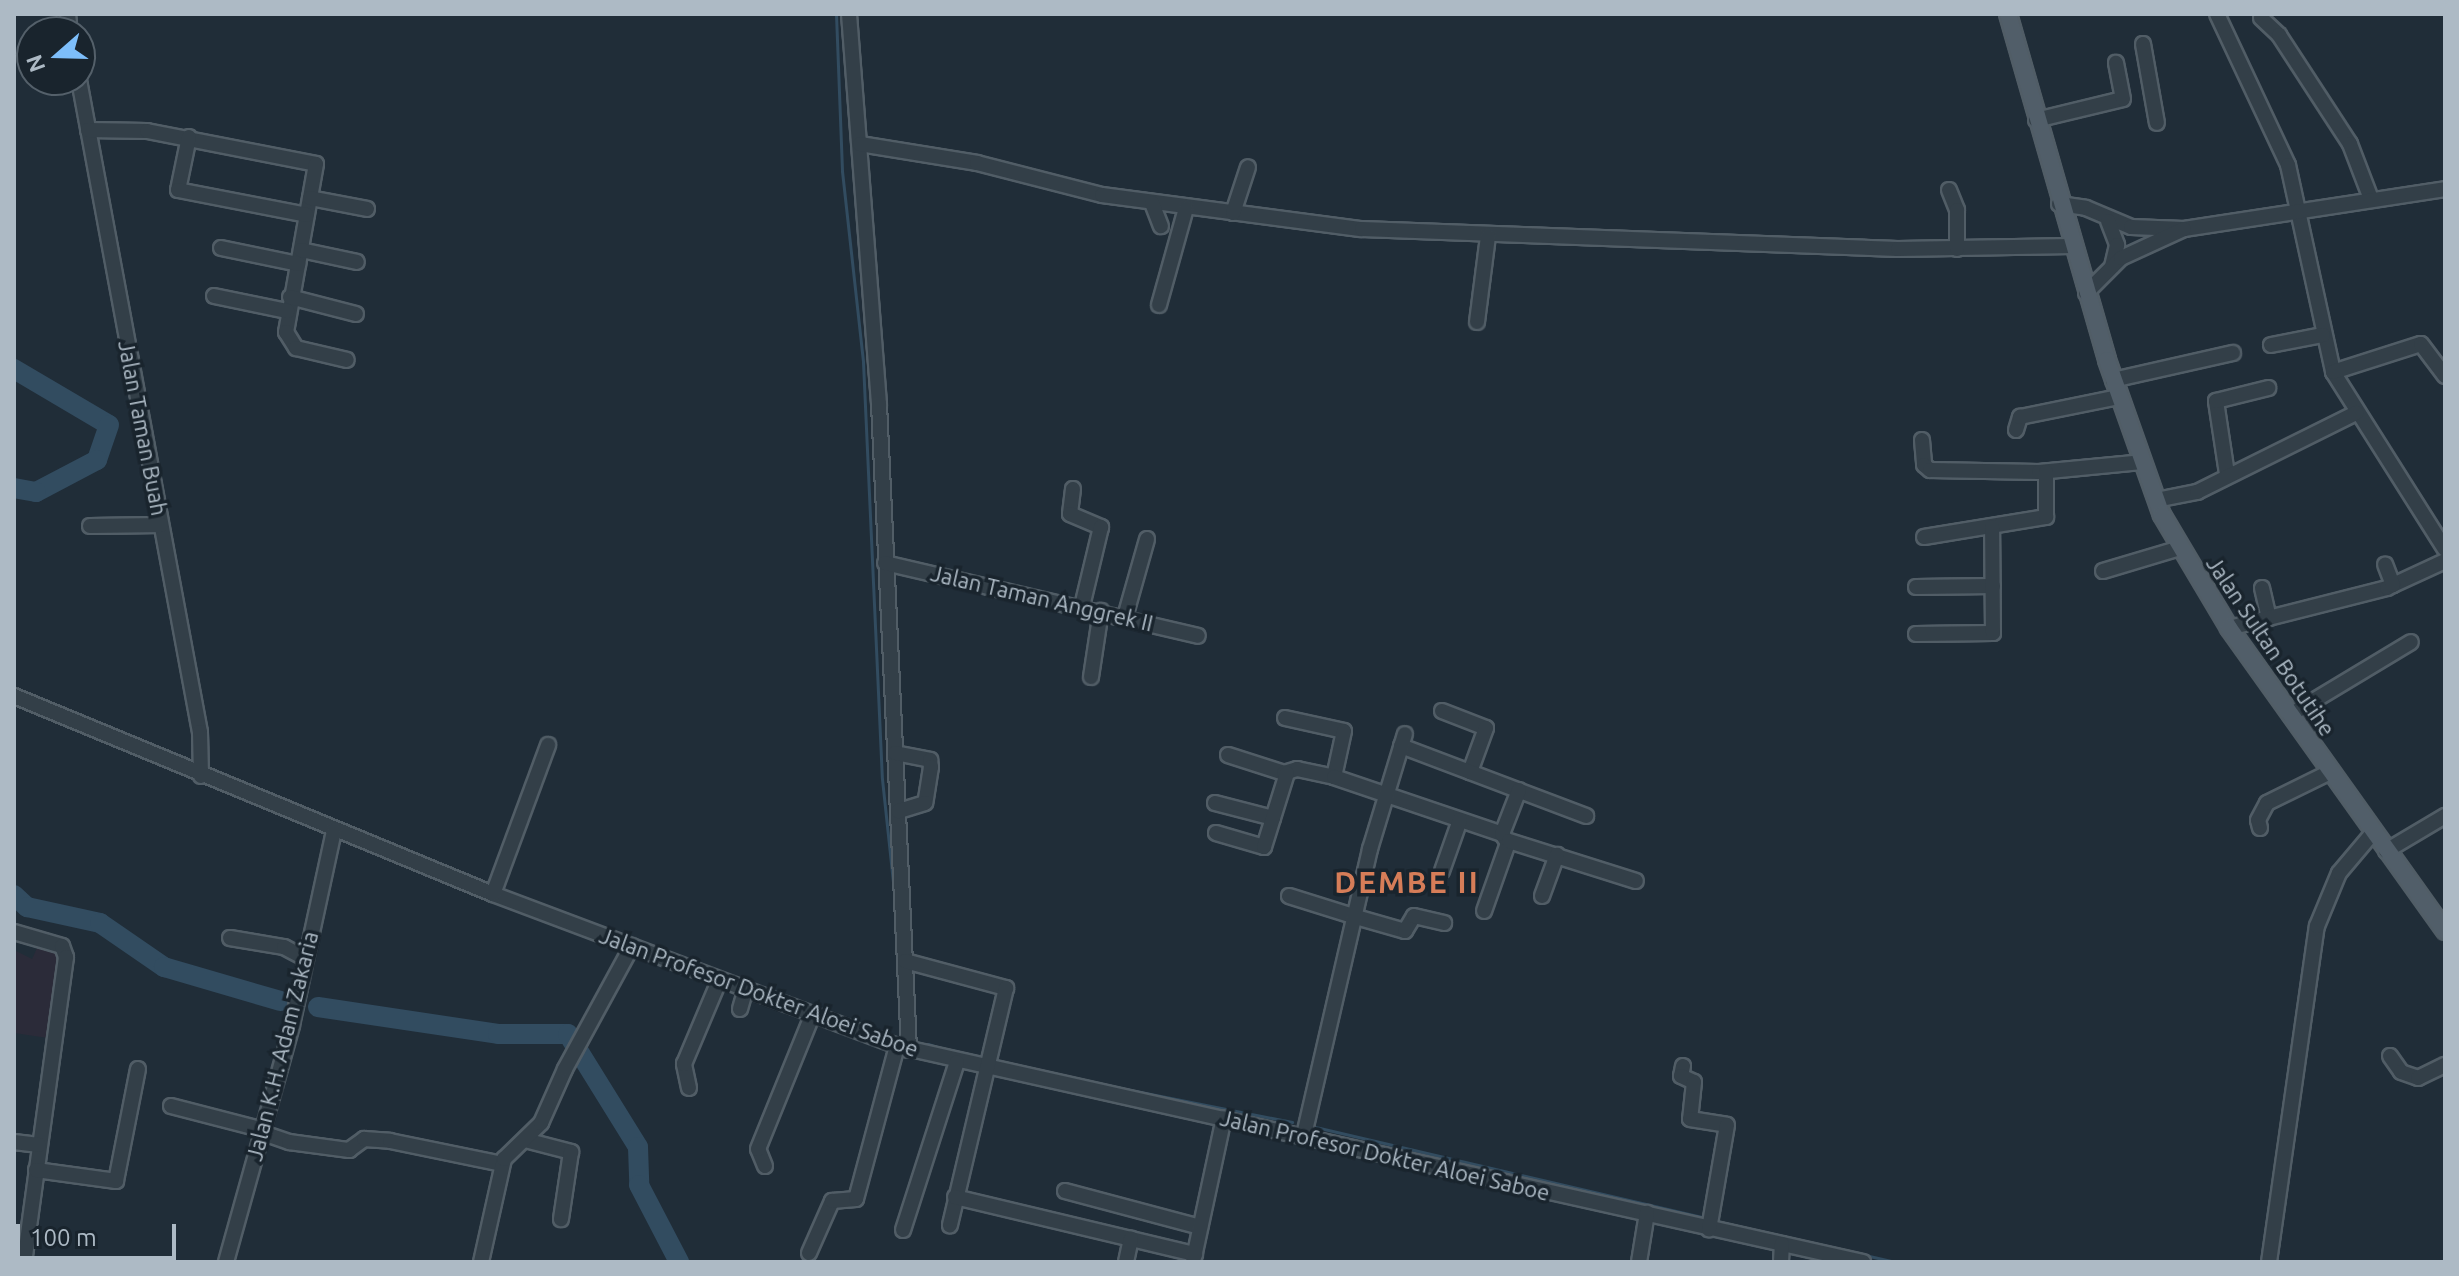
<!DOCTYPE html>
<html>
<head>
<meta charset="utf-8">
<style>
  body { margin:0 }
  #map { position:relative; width:2459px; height:1276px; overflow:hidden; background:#202d38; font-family:Ubuntu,sans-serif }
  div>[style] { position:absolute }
  .medical>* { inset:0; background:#2b2b39 }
  .stream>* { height:3px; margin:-1.5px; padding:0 1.5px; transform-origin:1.5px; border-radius:1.5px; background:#324c60 }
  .river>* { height:20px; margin:-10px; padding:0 10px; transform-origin:10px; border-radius:10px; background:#324c60 }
  .roads { filter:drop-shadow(2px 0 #515d66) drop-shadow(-2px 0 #515d66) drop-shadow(0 2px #515d66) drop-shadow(0 -2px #515d66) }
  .minor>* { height:14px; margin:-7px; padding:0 7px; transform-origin:7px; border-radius:7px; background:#333f48 }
  .major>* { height:16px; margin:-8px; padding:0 8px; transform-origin:8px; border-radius:8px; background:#515e69 }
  span { translate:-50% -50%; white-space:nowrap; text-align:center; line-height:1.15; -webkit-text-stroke:7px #19242d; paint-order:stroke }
  .street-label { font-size:22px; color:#adbac5 }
  .district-label { font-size:30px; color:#d67d58; font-weight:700; letter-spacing:2px }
  .frame { position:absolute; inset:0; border:16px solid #adbac5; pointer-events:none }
  .north { position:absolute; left:16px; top:16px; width:80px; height:80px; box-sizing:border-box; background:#19242d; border:2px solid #54606a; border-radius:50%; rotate:250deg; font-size:22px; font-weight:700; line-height:32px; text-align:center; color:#adbac5 }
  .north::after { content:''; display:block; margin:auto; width:28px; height:36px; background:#7dbefa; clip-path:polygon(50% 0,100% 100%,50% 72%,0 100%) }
  .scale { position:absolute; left:16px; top:1224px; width:160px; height:36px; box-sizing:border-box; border:4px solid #adbac5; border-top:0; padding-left:10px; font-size:24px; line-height:28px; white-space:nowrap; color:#adbac5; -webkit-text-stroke:6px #19242d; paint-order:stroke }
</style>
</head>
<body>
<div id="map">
  <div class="medical">
    <i style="clip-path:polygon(38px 946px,61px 953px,48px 1038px,14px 1033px,14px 950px,32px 959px)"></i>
  </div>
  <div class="stream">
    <i style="left:836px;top:14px;width:157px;rotate:87.8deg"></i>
    <i style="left:842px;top:171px;width:192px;rotate:83.7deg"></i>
    <i style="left:863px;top:362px;width:417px;rotate:87.4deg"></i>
    <i style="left:882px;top:779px;width:122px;rotate:83.9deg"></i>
    <i style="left:928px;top:1044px;width:20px;rotate:18deg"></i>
    <i style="left:1095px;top:1083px;width:201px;rotate:11.2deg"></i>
    <i style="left:1311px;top:1126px;width:400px;rotate:13.1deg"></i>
    <i style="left:1716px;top:1221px;width:184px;rotate:12.9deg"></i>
  </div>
  <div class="river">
    <i style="left:14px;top:369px;width:110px;rotate:30.5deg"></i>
    <i style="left:109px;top:425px;width:37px;rotate:109deg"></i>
    <i style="left:97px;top:460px;width:69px;rotate:152.3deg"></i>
    <i style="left:36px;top:492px;width:22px;rotate:-170deg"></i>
    <i style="left:14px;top:895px;width:18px;rotate:43deg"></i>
    <i style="left:27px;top:907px;width:75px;rotate:12.4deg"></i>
    <i style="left:100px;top:923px;width:78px;rotate:34.5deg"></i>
    <i style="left:164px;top:967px;width:121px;rotate:16.3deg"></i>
    <i style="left:318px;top:1007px;width:182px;rotate:8.5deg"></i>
    <i style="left:498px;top:1034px;width:70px"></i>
    <i style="left:568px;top:1034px;width:133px;rotate:58.2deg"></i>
    <i style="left:638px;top:1147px;width:38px;rotate:88deg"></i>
    <i style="left:639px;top:1185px;width:87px;rotate:62.5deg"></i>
  </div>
  <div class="roads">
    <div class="minor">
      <i style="left:68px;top:14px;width:18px;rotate:84deg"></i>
      <i style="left:849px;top:14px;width:391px;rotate:85.6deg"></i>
      <i style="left:879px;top:404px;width:647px;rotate:87.34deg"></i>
      <i style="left:2217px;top:14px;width:167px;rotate:64.8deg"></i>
      <i style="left:2288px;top:165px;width:212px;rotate:77.7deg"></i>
      <i style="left:2333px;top:372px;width:209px;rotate:57.7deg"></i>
      <i style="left:2261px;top:18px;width:25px;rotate:43deg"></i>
      <i style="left:2279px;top:35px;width:130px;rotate:56.9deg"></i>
      <i style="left:2350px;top:144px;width:59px;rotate:69.1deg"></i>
      <i style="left:2143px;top:44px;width:80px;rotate:80deg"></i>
      <i style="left:79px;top:80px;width:663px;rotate:79.49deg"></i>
      <i style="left:200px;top:732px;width:44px;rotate:88.7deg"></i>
      <i style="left:2036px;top:120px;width:89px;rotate:-13.6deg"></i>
      <i style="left:2123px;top:99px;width:37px;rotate:-101deg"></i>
      <i style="left:88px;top:130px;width:59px;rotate:1deg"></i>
      <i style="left:147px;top:131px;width:172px;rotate:11deg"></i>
      <i style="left:316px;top:164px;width:171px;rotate:100.1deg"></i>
      <i style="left:286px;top:332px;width:19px;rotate:58deg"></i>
      <i style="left:296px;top:348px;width:52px;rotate:13.2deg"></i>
      <i style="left:189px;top:137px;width:54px;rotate:101.7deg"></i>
      <i style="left:178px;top:190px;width:131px;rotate:11deg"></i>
      <i style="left:860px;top:144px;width:119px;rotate:9.2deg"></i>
      <i style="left:977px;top:163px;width:129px;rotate:14.4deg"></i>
      <i style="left:1102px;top:195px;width:262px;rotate:7.5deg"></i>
      <i style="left:1362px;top:229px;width:536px;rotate:2.14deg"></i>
      <i style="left:1898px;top:249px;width:174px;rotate:-1deg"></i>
      <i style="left:1949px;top:190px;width:22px;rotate:68deg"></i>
      <i style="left:1957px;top:210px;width:39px;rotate:90deg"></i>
      <i style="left:310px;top:198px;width:58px;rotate:10.9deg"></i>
      <i style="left:1152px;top:203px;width:25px;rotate:69deg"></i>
      <i style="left:2059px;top:204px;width:27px;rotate:8deg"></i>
      <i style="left:2086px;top:208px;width:49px;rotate:22.9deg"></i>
      <i style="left:2131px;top:227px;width:53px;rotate:2.2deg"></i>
      <i style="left:2184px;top:229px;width:264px;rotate:-8.7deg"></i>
      <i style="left:1233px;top:213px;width:48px;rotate:-71.9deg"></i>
      <i style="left:2108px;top:221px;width:26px;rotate:69deg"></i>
      <i style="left:2117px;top:245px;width:22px;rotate:103deg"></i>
      <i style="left:221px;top:248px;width:79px;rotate:11.7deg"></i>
      <i style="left:301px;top:250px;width:57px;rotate:12.1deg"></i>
      <i style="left:2086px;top:293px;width:49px;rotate:-45deg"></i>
      <i style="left:2121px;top:258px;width:69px;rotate:-24.7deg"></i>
      <i style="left:214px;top:296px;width:75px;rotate:11.6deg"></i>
      <i style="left:290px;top:297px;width:68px;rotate:14.4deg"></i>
      <i style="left:1159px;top:305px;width:101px;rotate:-74.4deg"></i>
      <i style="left:1477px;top:322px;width:87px;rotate:-82.7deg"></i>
      <i style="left:2271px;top:345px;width:53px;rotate:-10.9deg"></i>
      <i style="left:2333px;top:372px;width:92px;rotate:-17.7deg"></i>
      <i style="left:2421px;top:344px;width:40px;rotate:53deg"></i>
      <i style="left:2113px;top:380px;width:123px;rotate:-12.7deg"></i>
      <i style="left:2016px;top:430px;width:14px;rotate:-73deg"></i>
      <i style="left:2020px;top:417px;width:100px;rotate:-11.5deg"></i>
      <i style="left:1922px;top:440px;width:25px;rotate:85deg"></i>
      <i style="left:1924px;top:465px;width:8px;rotate:40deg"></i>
      <i style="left:1930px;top:470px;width:109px;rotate:1.1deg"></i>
      <i style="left:2039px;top:472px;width:103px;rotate:-5.5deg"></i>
      <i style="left:2227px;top:474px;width:74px;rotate:-98.6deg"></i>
      <i style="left:2216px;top:401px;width:54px;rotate:-14deg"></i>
      <i style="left:1073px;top:489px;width:25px;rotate:97deg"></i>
      <i style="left:1070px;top:514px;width:34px;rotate:23deg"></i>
      <i style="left:1101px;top:527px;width:81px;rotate:103.5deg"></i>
      <i style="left:2156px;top:500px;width:42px;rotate:-11deg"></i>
      <i style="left:2197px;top:492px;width:178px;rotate:-26.4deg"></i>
      <i style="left:90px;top:526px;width:71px;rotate:-0.8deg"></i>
      <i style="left:1924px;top:537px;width:124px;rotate:-9.3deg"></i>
      <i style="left:2046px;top:517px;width:45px;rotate:-90deg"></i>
      <i style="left:885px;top:563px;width:321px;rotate:13.1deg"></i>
      <i style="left:2103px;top:571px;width:80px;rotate:-16.6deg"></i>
      <i style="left:2393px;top:585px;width:57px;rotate:-24.8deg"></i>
      <i style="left:1916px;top:587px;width:77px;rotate:-0.7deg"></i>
      <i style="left:2262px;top:588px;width:31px;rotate:77deg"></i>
      <i style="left:1125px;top:617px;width:81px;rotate:-74.2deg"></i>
      <i style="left:2229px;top:628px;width:163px;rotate:-14.2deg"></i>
      <i style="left:2387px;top:588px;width:7px;rotate:-27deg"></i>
      <i style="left:2393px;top:585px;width:22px;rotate:-111deg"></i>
      <i style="left:1916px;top:634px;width:77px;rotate:-0.7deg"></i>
      <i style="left:1993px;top:633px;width:106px;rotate:-90.5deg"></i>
      <i style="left:1091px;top:677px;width:67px;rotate:-81.4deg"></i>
      <i style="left:14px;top:696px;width:518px;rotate:22.46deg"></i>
      <i style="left:493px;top:894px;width:432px;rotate:20.6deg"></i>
      <i style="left:897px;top:1046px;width:990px;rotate:12.6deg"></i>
      <i style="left:1442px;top:711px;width:47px;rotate:21.1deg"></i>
      <i style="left:1486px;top:728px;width:47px;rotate:110deg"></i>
      <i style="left:2290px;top:715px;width:141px;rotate:-31.1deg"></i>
      <i style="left:1285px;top:718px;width:60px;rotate:12.4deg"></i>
      <i style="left:1344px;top:731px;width:47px;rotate:102.3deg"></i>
      <i style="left:1401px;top:746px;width:198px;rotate:20.7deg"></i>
      <i style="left:895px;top:753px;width:36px;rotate:11deg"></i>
      <i style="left:930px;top:760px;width:7px;rotate:82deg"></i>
      <i style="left:931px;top:767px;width:36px;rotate:99deg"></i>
      <i style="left:925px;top:803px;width:28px;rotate:163deg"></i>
      <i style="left:1228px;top:755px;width:59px;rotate:17.8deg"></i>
      <i style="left:1284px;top:773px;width:14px;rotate:-17deg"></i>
      <i style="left:1297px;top:769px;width:38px;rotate:12deg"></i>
      <i style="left:1334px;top:777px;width:177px;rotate:18.7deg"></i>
      <i style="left:1502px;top:834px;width:11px;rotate:56deg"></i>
      <i style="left:1508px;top:843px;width:72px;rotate:109.4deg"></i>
      <i style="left:1215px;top:803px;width:60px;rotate:14.5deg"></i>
      <i style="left:2260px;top:828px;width:8px;rotate:-104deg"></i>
      <i style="left:2258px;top:820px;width:19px;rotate:-62deg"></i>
      <i style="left:2267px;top:803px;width:70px;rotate:-26.2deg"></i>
      <i style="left:1216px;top:833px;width:50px;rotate:16.3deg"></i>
      <i style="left:1264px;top:847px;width:77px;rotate:-72.7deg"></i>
      <i style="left:1502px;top:834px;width:47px;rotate:-68.9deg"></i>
      <i style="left:1509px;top:841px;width:133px;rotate:17.5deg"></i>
      <i style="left:2386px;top:851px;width:69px;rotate:-30.7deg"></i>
      <i style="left:1442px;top:871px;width:54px;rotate:-70.6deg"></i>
      <i style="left:493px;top:894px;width:159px;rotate:-69.7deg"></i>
      <i style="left:1289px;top:896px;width:67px;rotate:17.4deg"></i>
      <i style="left:1542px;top:896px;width:44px;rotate:-69.9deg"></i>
      <i style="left:1356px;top:917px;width:51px;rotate:15.9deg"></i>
      <i style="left:1405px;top:931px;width:17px;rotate:-59deg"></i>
      <i style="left:1414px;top:916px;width:31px;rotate:13deg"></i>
      <i style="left:14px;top:932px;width:50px;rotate:16.3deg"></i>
      <i style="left:62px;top:946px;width:12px;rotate:70deg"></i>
      <i style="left:66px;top:957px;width:308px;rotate:97.8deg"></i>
      <i style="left:230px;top:938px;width:55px;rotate:9.5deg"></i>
      <i style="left:284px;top:947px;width:24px;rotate:28deg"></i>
      <i style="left:905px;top:961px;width:105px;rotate:15deg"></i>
      <i style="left:1006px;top:988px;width:244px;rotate:103.3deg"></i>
      <i style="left:740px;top:1009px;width:18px;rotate:-74deg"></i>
      <i style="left:2390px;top:1056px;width:19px;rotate:55deg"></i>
      <i style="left:2401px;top:1072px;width:18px;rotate:19deg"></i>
      <i style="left:2418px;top:1078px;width:30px;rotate:-26deg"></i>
      <i style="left:1683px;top:1066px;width:10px;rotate:101deg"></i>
      <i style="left:1681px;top:1076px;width:14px;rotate:25deg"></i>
      <i style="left:1694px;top:1082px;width:37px;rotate:96deg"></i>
      <i style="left:1690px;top:1119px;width:37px;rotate:9deg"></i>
      <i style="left:1727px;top:1125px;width:106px;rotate:99.8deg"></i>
      <i style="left:689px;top:1088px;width:25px;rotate:-102deg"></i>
      <i style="left:684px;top:1064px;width:90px;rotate:-67.1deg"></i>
      <i style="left:171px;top:1106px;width:96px;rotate:14.5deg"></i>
      <i style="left:263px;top:1133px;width:28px;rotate:19deg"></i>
      <i style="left:289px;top:1142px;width:61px;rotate:7.6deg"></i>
      <i style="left:349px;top:1150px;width:19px;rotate:-36deg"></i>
      <i style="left:364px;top:1139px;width:26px;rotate:4deg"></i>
      <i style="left:390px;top:1141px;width:114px;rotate:11.6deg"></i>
      <i style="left:1304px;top:1135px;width:294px;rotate:-77deg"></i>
      <i style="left:1370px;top:849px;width:120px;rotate:-73.1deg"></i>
      <i style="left:525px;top:1140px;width:48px;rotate:14.6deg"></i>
      <i style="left:571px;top:1152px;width:68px;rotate:98.5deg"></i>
      <i style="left:14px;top:1142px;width:25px;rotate:7deg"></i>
      <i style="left:765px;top:1166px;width:18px;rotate:-112deg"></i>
      <i style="left:758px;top:1149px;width:144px;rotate:-67.9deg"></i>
      <i style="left:36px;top:1170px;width:81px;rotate:7.8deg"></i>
      <i style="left:116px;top:1181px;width:114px;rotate:-78.9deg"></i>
      <i style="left:1065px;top:1191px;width:140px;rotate:14.9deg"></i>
      <i style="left:955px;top:1197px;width:247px;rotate:13.4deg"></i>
      <i style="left:903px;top:1230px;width:176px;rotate:-72.2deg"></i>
      <i style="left:809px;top:1253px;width:57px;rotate:-66.1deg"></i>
      <i style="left:832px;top:1201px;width:24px;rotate:-5deg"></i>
      <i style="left:856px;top:1199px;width:158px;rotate:-75deg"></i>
      <i style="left:226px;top:1262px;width:246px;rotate:-74.4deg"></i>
      <i style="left:292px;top:1025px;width:199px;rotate:-77.8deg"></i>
      <i style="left:481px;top:1262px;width:106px;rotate:-77.4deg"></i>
      <i style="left:504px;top:1159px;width:52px;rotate:-44.2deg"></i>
      <i style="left:541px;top:1123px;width:59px;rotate:-66deg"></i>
      <i style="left:565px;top:1069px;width:140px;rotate:-61.4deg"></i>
      <i style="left:1126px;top:1262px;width:24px;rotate:-78deg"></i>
      <i style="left:1193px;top:1262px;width:147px;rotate:-77.9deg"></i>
      <i style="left:1639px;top:1262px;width:50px;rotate:-80.7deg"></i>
      <i style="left:1781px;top:1262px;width:18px;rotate:-87deg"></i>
      <i style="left:2269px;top:1262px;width:339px;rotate:-81.9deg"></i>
      <i style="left:2317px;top:926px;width:57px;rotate:-67.5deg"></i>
      <i style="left:2339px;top:873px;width:51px;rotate:-49.8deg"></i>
    </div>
    <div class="major">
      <i style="left:2008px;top:14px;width:360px;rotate:74deg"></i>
      <i style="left:2107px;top:360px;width:164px;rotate:70.5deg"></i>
      <i style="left:2162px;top:515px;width:131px;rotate:59.3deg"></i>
      <i style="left:2229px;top:628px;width:372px;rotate:54.5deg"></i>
    </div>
  </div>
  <div class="street-label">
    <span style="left:143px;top:428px;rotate:79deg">Jalan Taman Buah</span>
    <span style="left:1042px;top:598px;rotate:13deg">Jalan Taman Anggrek II</span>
    <span style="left:2271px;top:646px;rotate:56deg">Jalan Sultan Botutihe</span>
    <span style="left:759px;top:992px;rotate:20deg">Jalan Profesor Dokter Aloei Saboe</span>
    <span style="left:282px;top:1046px;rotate:-76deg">Jalan K.H. Adam Zakaria</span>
    <span style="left:1385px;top:1155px;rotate:13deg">Jalan Profesor Dokter Aloei Saboe</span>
  </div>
  <div class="district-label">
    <span style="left:1407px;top:882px">DEMBE II</span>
  </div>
  <div class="frame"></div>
  <div class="north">N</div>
  <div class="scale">100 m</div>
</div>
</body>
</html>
